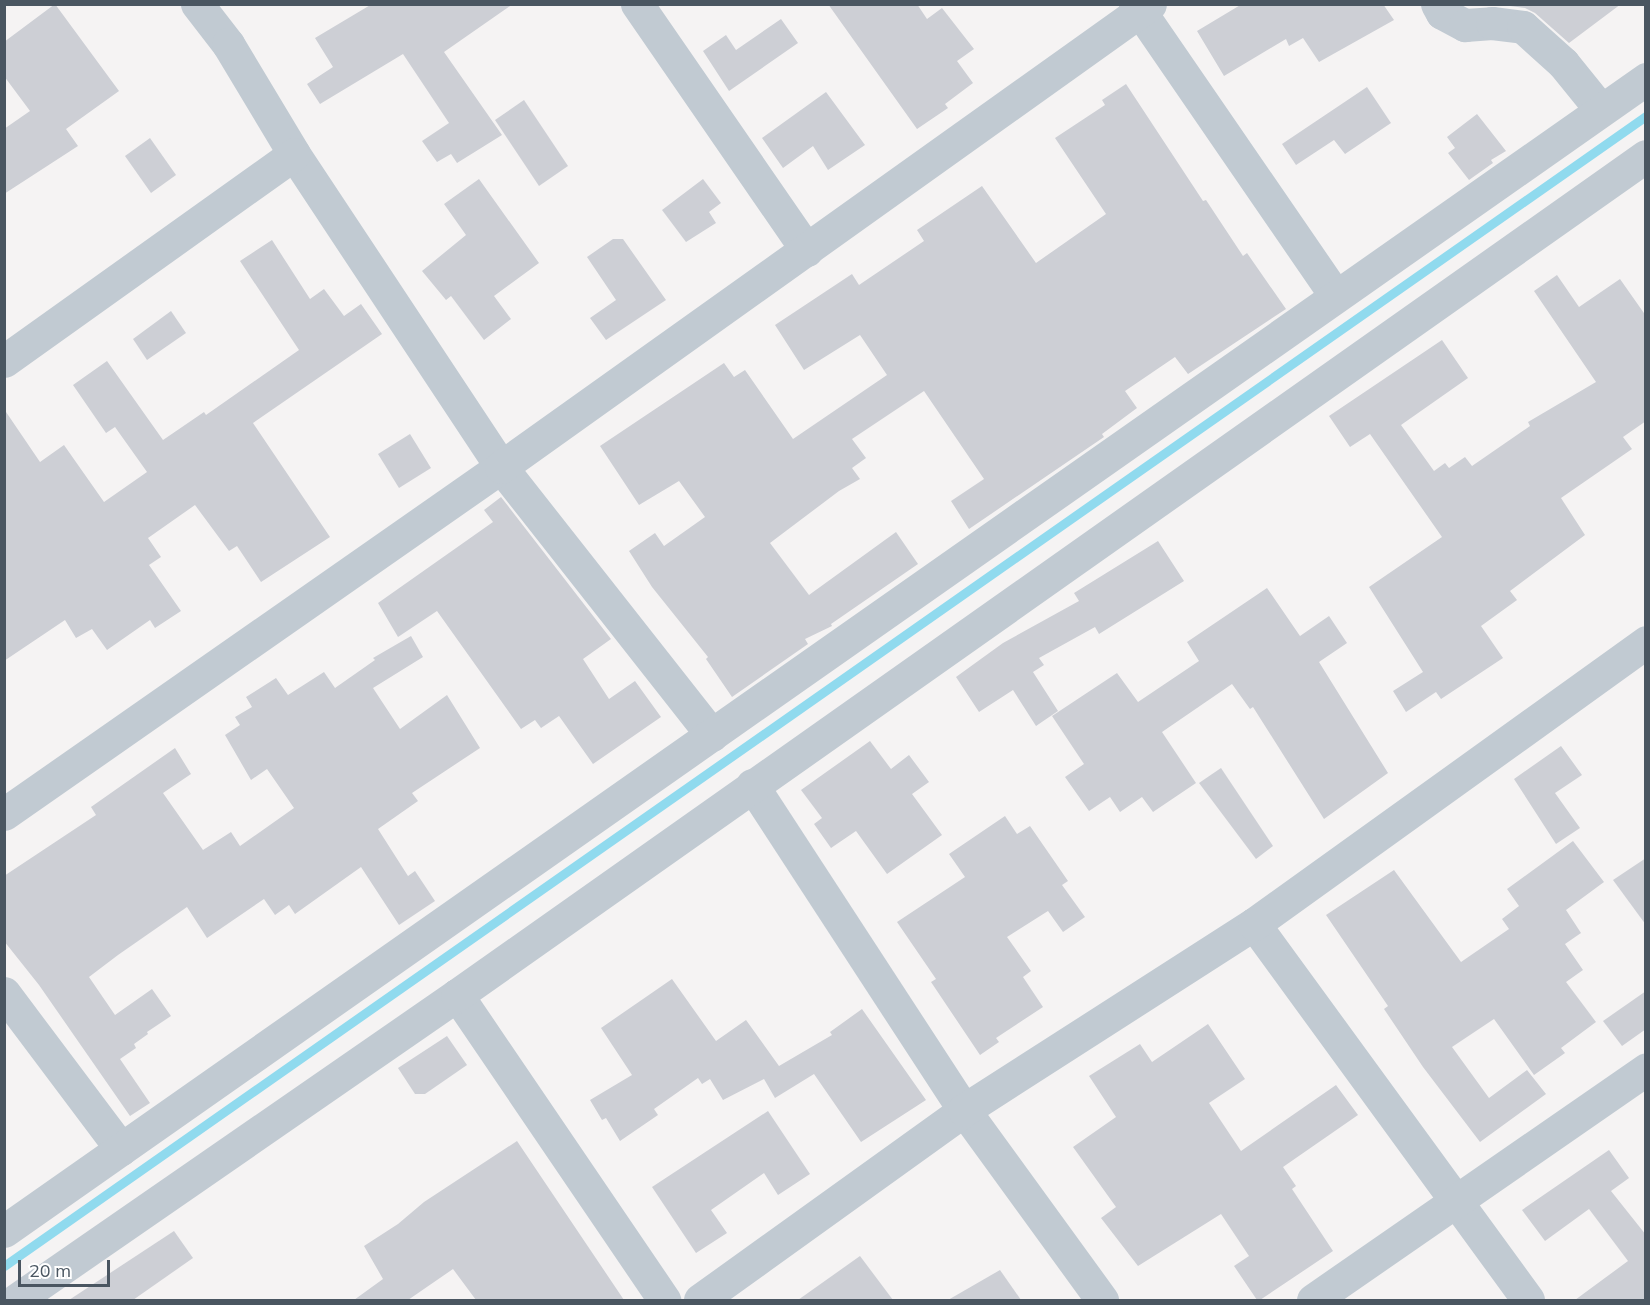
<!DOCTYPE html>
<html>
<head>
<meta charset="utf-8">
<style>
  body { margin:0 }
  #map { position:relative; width:1650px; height:1305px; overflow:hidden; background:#f5f3f3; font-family:Mulish,sans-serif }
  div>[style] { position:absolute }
  .stream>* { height:9px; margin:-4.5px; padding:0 4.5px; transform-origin:4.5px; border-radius:4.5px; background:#90daee }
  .building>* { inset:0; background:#cdcfd5 }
  .minor>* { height:33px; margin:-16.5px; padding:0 16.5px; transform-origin:16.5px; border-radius:16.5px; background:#c1cad2 }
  span { translate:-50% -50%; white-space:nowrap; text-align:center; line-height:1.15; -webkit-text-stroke:6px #fff; paint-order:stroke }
  .frame { position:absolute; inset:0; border:6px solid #4a5661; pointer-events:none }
  .scale { position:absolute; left:18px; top:1260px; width:92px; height:27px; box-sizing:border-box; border:3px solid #4a5661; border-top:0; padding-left:8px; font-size:18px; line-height:21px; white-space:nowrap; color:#4a5661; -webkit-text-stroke:4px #fff; paint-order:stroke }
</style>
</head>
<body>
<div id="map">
  <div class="stream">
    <i style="left:4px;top:1266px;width:2005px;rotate:-35.01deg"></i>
  </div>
  <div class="building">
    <i style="clip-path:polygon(55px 4px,119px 91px,66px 129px,78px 146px,4px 194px,4px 129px,30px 111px,4px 76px,4px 42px)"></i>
    <i style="clip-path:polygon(372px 4px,513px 4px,444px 52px,502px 135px,457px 163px,451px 154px,437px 162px,422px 141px,449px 123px,403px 54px,320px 104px,307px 84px,333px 67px,315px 38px)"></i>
    <i style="clip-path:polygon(828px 4px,917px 4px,927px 19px,942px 8px,974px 49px,957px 61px,973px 83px,945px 104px,948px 108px,917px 129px)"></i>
    <i style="clip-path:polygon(1242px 4px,1383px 4px,1394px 20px,1319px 62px,1303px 38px,1289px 46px,1286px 39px,1224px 76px,1197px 31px)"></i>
    <i style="clip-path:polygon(1495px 4px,1621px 4px,1569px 43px,1535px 13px,1525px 8px)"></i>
    <i style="clip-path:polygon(781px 19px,798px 43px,729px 91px,703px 51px,726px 35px,736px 50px)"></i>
    <i style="clip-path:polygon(1126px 84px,1203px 201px,1206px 200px,1243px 256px,1247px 253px,1286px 309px,1188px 374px,1175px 357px,1125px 391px,1137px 408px,1102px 434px,1104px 437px,969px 529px,951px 501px,984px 479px,924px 391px,852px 439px,866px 458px,852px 468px,860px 479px,839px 491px,770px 543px,809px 595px,896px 532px,918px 564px,831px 624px,832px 626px,805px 639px,808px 644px,732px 697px,706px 659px,708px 657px,652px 587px,629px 551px,655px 533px,664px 546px,705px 517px,679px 481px,639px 505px,600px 446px,724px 363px,734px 377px,745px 370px,793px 439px,887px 375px,860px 335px,804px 370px,775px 325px,852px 274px,859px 285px,924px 241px,917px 230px,982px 186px,1036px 263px,1106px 214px,1055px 138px,1105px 105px,1102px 100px)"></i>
    <i style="clip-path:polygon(1367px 87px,1391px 123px,1345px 154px,1334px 140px,1296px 165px,1282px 144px)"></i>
    <i style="clip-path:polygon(826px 92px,865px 145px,828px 170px,813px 146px,783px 168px,762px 138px)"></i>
    <i style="clip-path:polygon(524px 100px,568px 166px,539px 186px,495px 120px)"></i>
    <i style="clip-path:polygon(1477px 114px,1506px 151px,1491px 160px,1493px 163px,1469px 180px,1448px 153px,1455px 148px,1447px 137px)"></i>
    <i style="clip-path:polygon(150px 138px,176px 175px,151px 193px,125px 156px)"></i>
    <i style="clip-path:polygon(479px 179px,539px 263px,494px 296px,511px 319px,484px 340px,451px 296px,446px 300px,422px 271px,466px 235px,444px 204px)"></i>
    <i style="clip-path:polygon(703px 179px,721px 203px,709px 212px,716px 223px,686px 242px,662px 210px)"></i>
    <i style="clip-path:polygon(613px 239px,623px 239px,666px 300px,606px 340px,590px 318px,616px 300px,587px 257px)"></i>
    <i style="clip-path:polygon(272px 240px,310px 299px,324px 289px,344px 316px,361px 304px,382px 334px,253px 423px,330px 537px,261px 582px,237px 546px,229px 551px,195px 505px,148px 538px,161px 557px,149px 565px,181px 611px,155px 628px,150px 620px,107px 650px,92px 629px,76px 638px,65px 620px,4px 661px,4px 409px,40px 462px,64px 445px,104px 502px,147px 472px,115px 427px,106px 433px,73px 385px,107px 361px,163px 440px,204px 412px,206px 415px,299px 350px,240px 261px)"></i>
    <i style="clip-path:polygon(1557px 275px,1579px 307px,1620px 279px,1646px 316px,1646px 421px,1623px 437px,1632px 449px,1561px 498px,1585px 535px,1510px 591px,1517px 600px,1481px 626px,1503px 658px,1441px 699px,1436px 692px,1406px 712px,1393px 691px,1423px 672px,1369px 587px,1442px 537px,1370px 434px,1350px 447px,1329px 416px,1442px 340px,1468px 378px,1401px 425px,1434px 471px,1445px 463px,1449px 468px,1465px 457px,1472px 466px,1530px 426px,1528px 422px,1596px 382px,1534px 291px)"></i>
    <i style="clip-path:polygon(171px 311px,186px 333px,147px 360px,133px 339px)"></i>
    <i style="clip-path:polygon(410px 434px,431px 468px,399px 488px,378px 454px)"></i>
    <i style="clip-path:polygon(501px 497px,611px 639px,583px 659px,609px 699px,635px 681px,661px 717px,593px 764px,559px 716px,541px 728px,535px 720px,521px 729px,437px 611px,398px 637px,378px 603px,493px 522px,484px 510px)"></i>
    <i style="clip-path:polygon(1158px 541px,1184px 581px,1099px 634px,1095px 627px,1039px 658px,1044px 665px,1033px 672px,1058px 711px,1036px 726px,1013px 690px,979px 712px,956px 677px,1003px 643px,1079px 601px,1074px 593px)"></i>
    <i style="clip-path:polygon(1267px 588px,1300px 636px,1329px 616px,1347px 643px,1319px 662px,1388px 773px,1324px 819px,1253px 707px,1250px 709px,1232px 684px,1162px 732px,1196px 783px,1153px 812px,1142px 797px,1120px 812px,1110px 797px,1089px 811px,1065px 777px,1084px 764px,1052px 716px,1117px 673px,1138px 702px,1199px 661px,1187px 642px)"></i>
    <i style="clip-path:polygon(411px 636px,423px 657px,373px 688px,400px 729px,447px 695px,480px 748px,412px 793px,418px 801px,378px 829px,408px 876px,415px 871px,435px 901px,399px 925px,361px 867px,295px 914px,289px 905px,275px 915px,264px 899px,207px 938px,187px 907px,118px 955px,89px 977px,115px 1015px,152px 989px,171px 1016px,147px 1032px,148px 1034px,134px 1044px,136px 1048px,120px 1059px,150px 1103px,130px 1116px,39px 985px,4px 941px,4px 876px,96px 815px,91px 807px,175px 748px,191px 774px,163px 793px,203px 850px,231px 832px,240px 846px,294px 808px,267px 769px,251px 780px,225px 735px,240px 725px,235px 717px,252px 707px,246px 697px,276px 678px,288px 695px,324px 672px,335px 688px,375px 660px,373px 658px)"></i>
    <i style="clip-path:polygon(870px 741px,891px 769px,909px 755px,929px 782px,912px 794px,942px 835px,887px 874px,856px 831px,831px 848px,814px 824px,822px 818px,801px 790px)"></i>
    <i style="clip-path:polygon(1561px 746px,1582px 775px,1555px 793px,1580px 828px,1556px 844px,1514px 779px)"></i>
    <i style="clip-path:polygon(1221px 768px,1273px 846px,1256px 859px,1199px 783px)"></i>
    <i style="clip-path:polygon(1005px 816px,1017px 834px,1030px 826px,1068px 881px,1062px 885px,1085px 917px,1063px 932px,1048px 911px,1007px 937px,1031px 971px,1023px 977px,1043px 1007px,996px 1038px,999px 1042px,980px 1055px,931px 982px,936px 979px,897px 922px,965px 877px,949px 854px)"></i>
    <i style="clip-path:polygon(1573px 841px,1604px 882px,1566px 910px,1581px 933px,1565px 944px,1583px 970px,1566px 982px,1596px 1022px,1561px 1048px,1565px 1053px,1534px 1075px,1494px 1019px,1452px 1047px,1489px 1098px,1527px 1070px,1546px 1094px,1480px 1142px,1423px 1067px,1384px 1009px,1388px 1006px,1326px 915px,1394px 870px,1461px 962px,1509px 929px,1502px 919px,1519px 906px,1507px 889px)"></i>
    <i style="clip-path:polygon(1646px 858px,1646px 925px,1613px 880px)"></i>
    <i style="clip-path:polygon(672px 979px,716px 1041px,746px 1020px,779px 1066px,832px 1035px,830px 1032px,862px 1009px,926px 1100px,861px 1142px,814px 1074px,775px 1098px,764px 1079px,723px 1100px,710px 1079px,702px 1084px,698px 1078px,654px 1109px,658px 1115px,620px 1141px,606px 1118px,602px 1120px,590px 1100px,632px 1075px,601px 1028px)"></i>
    <i style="clip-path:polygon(1646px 991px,1646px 1029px,1622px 1046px,1603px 1021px)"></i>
    <i style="clip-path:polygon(1208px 1024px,1245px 1079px,1209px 1103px,1241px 1151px,1336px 1085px,1358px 1115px,1283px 1167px,1296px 1186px,1292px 1189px,1333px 1251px,1260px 1300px,1257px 1300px,1234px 1266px,1249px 1256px,1221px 1214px,1138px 1266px,1101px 1218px,1116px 1207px,1073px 1147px,1116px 1117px,1089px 1076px,1140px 1044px,1152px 1062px)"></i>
    <i style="clip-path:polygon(447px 1036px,467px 1065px,425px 1094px,415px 1094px,398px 1068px)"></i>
    <i style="clip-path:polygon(768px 1111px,810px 1174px,778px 1195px,764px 1173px,711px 1210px,727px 1233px,696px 1253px,652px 1187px)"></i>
    <i style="clip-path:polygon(517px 1141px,624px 1300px,476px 1300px,453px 1269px,408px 1300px,354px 1300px,383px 1279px,364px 1246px,398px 1224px,424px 1202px)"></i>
    <i style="clip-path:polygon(1609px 1150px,1629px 1178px,1611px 1191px,1646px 1235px,1646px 1300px,1575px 1300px,1628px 1261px,1589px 1209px,1545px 1241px,1522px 1210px)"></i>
    <i style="clip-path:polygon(174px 1231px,193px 1258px,133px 1300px,69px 1300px)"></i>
    <i style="clip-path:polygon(860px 1256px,893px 1300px,798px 1300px)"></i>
    <i style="clip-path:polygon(1000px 1270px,1021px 1300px,948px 1300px)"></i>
  </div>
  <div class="minor">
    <i style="left:197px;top:4px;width:51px;rotate:52.2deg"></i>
    <i style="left:228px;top:44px;width:128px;rotate:59deg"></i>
    <i style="left:294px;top:154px;width:375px;rotate:56.5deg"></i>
    <i style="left:501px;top:467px;width:341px;rotate:51.8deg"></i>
    <i style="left:637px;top:4px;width:299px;rotate:55.4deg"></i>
    <i style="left:1135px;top:4px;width:354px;rotate:55.5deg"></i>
    <i style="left:1437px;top:4px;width:10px;rotate:61deg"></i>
    <i style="left:1442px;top:13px;width:26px;rotate:28deg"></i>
    <i style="left:1465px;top:25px;width:27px;rotate:-4deg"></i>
    <i style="left:1492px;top:23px;width:31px;rotate:7deg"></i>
    <i style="left:1523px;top:27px;width:54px;rotate:42deg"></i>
    <i style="left:1563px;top:63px;width:60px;rotate:51deg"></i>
    <i style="left:4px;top:361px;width:356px;rotate:-35.5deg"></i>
    <i style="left:752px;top:785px;width:388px;rotate:56.9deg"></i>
    <i style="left:964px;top:1110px;width:235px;rotate:54deg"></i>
    <i style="left:4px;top:814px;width:606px;rotate:-34.92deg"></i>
    <i style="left:501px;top:467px;width:797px;rotate:-35.5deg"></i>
    <i style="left:1254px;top:924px;width:465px;rotate:53.9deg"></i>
    <i style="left:4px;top:993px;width:195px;rotate:53.1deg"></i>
    <i style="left:457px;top:995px;width:369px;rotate:55.8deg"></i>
    <i style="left:4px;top:1231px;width:2006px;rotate:-35.05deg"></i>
    <i style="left:16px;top:1300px;width:536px;rotate:-34.67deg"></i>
    <i style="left:457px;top:995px;width:1455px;rotate:-35.21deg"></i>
    <i style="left:700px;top:1300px;width:325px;rotate:-35.7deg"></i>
    <i style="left:964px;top:1110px;width:345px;rotate:-32.7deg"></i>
    <i style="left:1254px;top:924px;width:483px;rotate:-35.7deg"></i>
    <i style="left:1313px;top:1300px;width:405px;rotate:-34.7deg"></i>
  </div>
  <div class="frame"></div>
  <div class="scale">20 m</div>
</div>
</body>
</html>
